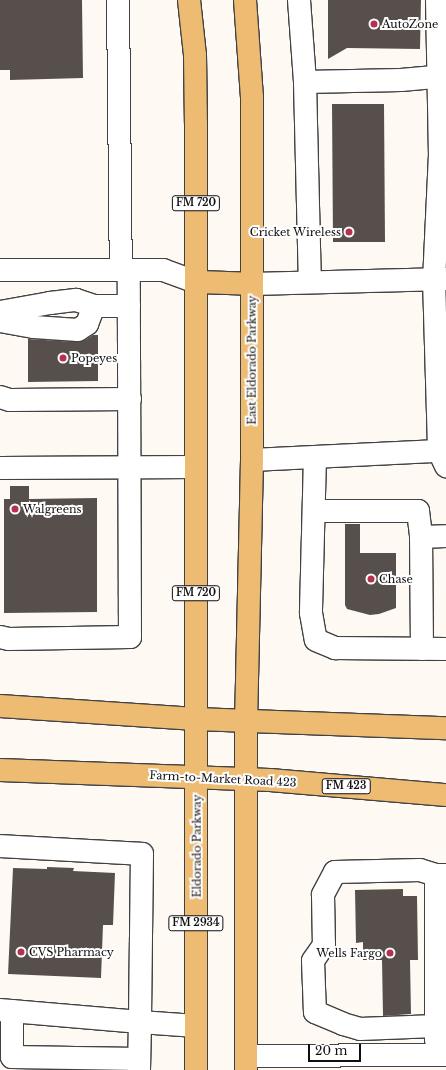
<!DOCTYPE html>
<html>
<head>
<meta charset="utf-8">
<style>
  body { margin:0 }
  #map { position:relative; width:446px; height:1070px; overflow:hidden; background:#fefaf3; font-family:"Libre Baskerville",serif }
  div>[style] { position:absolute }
  .building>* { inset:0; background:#574f4c }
  .roads { filter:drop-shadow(1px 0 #424242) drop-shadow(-1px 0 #424242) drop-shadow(0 1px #424242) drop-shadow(0 -1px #424242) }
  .minor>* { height:22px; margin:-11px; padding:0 11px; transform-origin:11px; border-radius:11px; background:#fff }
  .major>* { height:22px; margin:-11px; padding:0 11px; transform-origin:11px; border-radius:11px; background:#eebb73 }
  .dots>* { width:11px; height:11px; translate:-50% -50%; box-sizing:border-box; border:2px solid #fff; border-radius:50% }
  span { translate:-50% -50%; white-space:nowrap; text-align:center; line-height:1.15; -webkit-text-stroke:4px #fff; paint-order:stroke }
  .shield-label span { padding:1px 3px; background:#fff; border:1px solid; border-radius:3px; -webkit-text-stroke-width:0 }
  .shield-label { font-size:10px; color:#0f0f0f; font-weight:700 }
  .poi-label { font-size:11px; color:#0f0f0f }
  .left { translate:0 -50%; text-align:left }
  .right { translate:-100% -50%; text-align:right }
  .street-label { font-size:11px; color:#0f0f0f }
  .scale { position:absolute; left:308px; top:1044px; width:53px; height:18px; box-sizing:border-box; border:2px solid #0f0f0f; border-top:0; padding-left:5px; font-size:12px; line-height:14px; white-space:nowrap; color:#0f0f0f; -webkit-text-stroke:3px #fff; paint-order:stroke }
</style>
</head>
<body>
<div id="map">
  <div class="building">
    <i style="clip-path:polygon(0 0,82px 0,83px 78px,10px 80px,10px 70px,0 70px)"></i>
    <i style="clip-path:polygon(328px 0,421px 0,420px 49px,347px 48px,328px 59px)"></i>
    <i style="clip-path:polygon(332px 104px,384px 104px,385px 242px,333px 242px)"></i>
    <i style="clip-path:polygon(93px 335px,98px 335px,98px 381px,28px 382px,28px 339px,77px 342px,85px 340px)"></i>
    <i style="clip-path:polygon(10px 486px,29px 486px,29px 499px,97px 498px,97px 612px,4px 613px,4px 499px,10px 499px)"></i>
    <i style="clip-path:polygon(345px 524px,360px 524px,360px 553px,396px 553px,396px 608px,379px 614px,370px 615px,347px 609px,345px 605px)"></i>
    <i style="clip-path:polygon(47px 867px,74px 868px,73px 871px,115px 873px,113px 925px,103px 925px,101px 978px,8px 974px,13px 868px,47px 869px)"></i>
    <i style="clip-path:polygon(403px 889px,403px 896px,417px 896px,418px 960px,410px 960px,411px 1014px,383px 1016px,382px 960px,363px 960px,363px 942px,356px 943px,355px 890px)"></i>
  </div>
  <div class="roads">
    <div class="minor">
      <i style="left:118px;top:0;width:270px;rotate:89.4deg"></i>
      <i style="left:299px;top:0;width:82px;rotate:85.8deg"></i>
      <i style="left:305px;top:82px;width:96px;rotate:-1.2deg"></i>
      <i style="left:401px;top:80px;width:45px;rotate:-5.1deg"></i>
      <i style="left:437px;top:0;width:154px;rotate:88.9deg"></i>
      <i style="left:440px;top:154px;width:125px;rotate:92.7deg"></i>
      <i style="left:434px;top:279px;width:172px;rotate:88.3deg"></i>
      <i style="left:439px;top:451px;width:17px;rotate:65deg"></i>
      <i style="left:305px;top:82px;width:200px;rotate:88.6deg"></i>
      <i style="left:0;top:270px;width:163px"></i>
      <i style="left:163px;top:270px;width:35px;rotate:20deg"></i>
      <i style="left:252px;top:284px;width:194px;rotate:-1.5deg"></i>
      <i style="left:0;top:312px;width:51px;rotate:-10.2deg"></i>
      <i style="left:50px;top:303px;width:26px;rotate:-7deg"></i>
      <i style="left:76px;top:300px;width:19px;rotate:18deg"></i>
      <i style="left:94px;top:306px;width:35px"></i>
      <i style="left:0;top:321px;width:35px;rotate:10deg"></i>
      <i style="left:34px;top:327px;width:44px;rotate:3.9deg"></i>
      <i style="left:78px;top:330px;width:11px;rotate:-34deg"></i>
      <i style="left:87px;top:324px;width:19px;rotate:-69deg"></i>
      <i style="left:0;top:397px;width:10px;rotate:17deg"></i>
      <i style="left:10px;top:400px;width:120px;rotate:-0.5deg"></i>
      <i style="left:315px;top:457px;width:156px;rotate:91.5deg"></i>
      <i style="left:311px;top:613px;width:27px;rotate:80deg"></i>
      <i style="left:316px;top:640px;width:21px;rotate:23deg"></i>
      <i style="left:335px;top:648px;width:111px;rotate:0.5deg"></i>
      <i style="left:252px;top:460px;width:187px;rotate:-2.8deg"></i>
      <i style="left:0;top:468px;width:196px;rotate:-0.3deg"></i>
      <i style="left:314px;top:511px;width:104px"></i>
      <i style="left:418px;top:511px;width:26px;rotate:83deg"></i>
      <i style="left:0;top:637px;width:9px;rotate:13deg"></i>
      <i style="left:9px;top:639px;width:121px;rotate:-0.9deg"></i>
      <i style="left:130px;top:637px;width:367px;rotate:-90.2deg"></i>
      <i style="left:422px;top:649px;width:112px;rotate:-90.5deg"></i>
      <i style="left:421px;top:537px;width:25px;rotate:-2deg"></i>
      <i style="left:0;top:846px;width:142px;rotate:3.2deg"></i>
      <i style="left:142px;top:854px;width:168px;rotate:90.7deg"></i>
      <i style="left:140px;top:1022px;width:141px;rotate:-175.1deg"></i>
      <i style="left:436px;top:875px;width:17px;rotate:-163deg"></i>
      <i style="left:420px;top:870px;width:85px;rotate:178.7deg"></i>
      <i style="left:335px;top:872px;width:26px;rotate:118deg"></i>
      <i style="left:323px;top:895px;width:50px;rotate:88.9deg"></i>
      <i style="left:324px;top:945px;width:19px;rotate:125deg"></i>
      <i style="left:313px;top:961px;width:51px;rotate:87.8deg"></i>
      <i style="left:315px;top:1012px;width:30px;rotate:23deg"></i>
      <i style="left:343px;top:1024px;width:18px;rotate:16deg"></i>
      <i style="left:360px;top:1029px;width:76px;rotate:-2.3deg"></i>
      <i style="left:12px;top:1011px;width:46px;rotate:90deg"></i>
      <i style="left:12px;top:1057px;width:127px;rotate:0.9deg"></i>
      <i style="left:436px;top:1040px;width:165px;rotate:-90deg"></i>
      <i style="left:436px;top:875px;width:10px"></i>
      <i style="left:246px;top:1056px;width:200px;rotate:-0.3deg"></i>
      <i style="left:139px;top:1070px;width:48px;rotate:-88.8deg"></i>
      <i style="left:140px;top:1022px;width:56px;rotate:4.1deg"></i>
    </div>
    <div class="major">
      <i style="left:189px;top:0;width:55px;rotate:83.8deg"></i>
      <i style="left:195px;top:55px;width:69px;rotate:89.2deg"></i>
      <i style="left:196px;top:124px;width:946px;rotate:90deg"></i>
      <i style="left:245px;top:0;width:97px;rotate:85.9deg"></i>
      <i style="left:252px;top:97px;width:363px;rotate:90deg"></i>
      <i style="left:252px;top:460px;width:260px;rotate:91.3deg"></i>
      <i style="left:246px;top:720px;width:350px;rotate:90deg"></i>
      <i style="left:196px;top:282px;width:56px;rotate:2deg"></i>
      <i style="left:0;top:706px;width:196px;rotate:3.8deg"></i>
      <i style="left:196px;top:719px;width:250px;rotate:2.1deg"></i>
      <i style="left:0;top:770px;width:270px;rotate:2.1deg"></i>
      <i style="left:270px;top:780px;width:177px;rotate:4.9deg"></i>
    </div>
  </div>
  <div class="dots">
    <i style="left:374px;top:24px;background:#b5314e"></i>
    <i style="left:349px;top:232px;background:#b5314e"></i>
    <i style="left:63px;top:358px;background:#b5314e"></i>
    <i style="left:15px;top:509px;background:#b5314e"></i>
    <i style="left:371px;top:579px;background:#b5314e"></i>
    <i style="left:21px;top:952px;background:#b5314e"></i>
    <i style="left:390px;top:953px;background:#b5314e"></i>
  </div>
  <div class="shield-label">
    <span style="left:196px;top:203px">FM 720</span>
    <span style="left:196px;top:593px">FM 720</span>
    <span style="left:346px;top:786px">FM 423</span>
    <span style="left:196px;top:923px">FM 2934</span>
  </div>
  <div class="poi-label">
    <span class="left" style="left:382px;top:24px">AutoZone</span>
    <span class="right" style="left:341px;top:232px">Cricket Wireless</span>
    <span class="left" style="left:71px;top:358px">Popeyes</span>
    <span class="left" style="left:23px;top:509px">Walgreens</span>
    <span class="left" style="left:379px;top:579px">Chase</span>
    <span class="left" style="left:29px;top:952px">CVS Pharmacy</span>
    <span class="right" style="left:382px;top:953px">Wells Fargo</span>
  </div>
  <div class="street-label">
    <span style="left:252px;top:360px;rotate:-90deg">East Eldorado Parkway</span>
    <span style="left:223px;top:779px;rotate:3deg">Farm-to-Market Road 423</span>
    <span style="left:197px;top:846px;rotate:-90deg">Eldorado Parkway</span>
  </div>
  <div class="scale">20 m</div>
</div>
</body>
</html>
